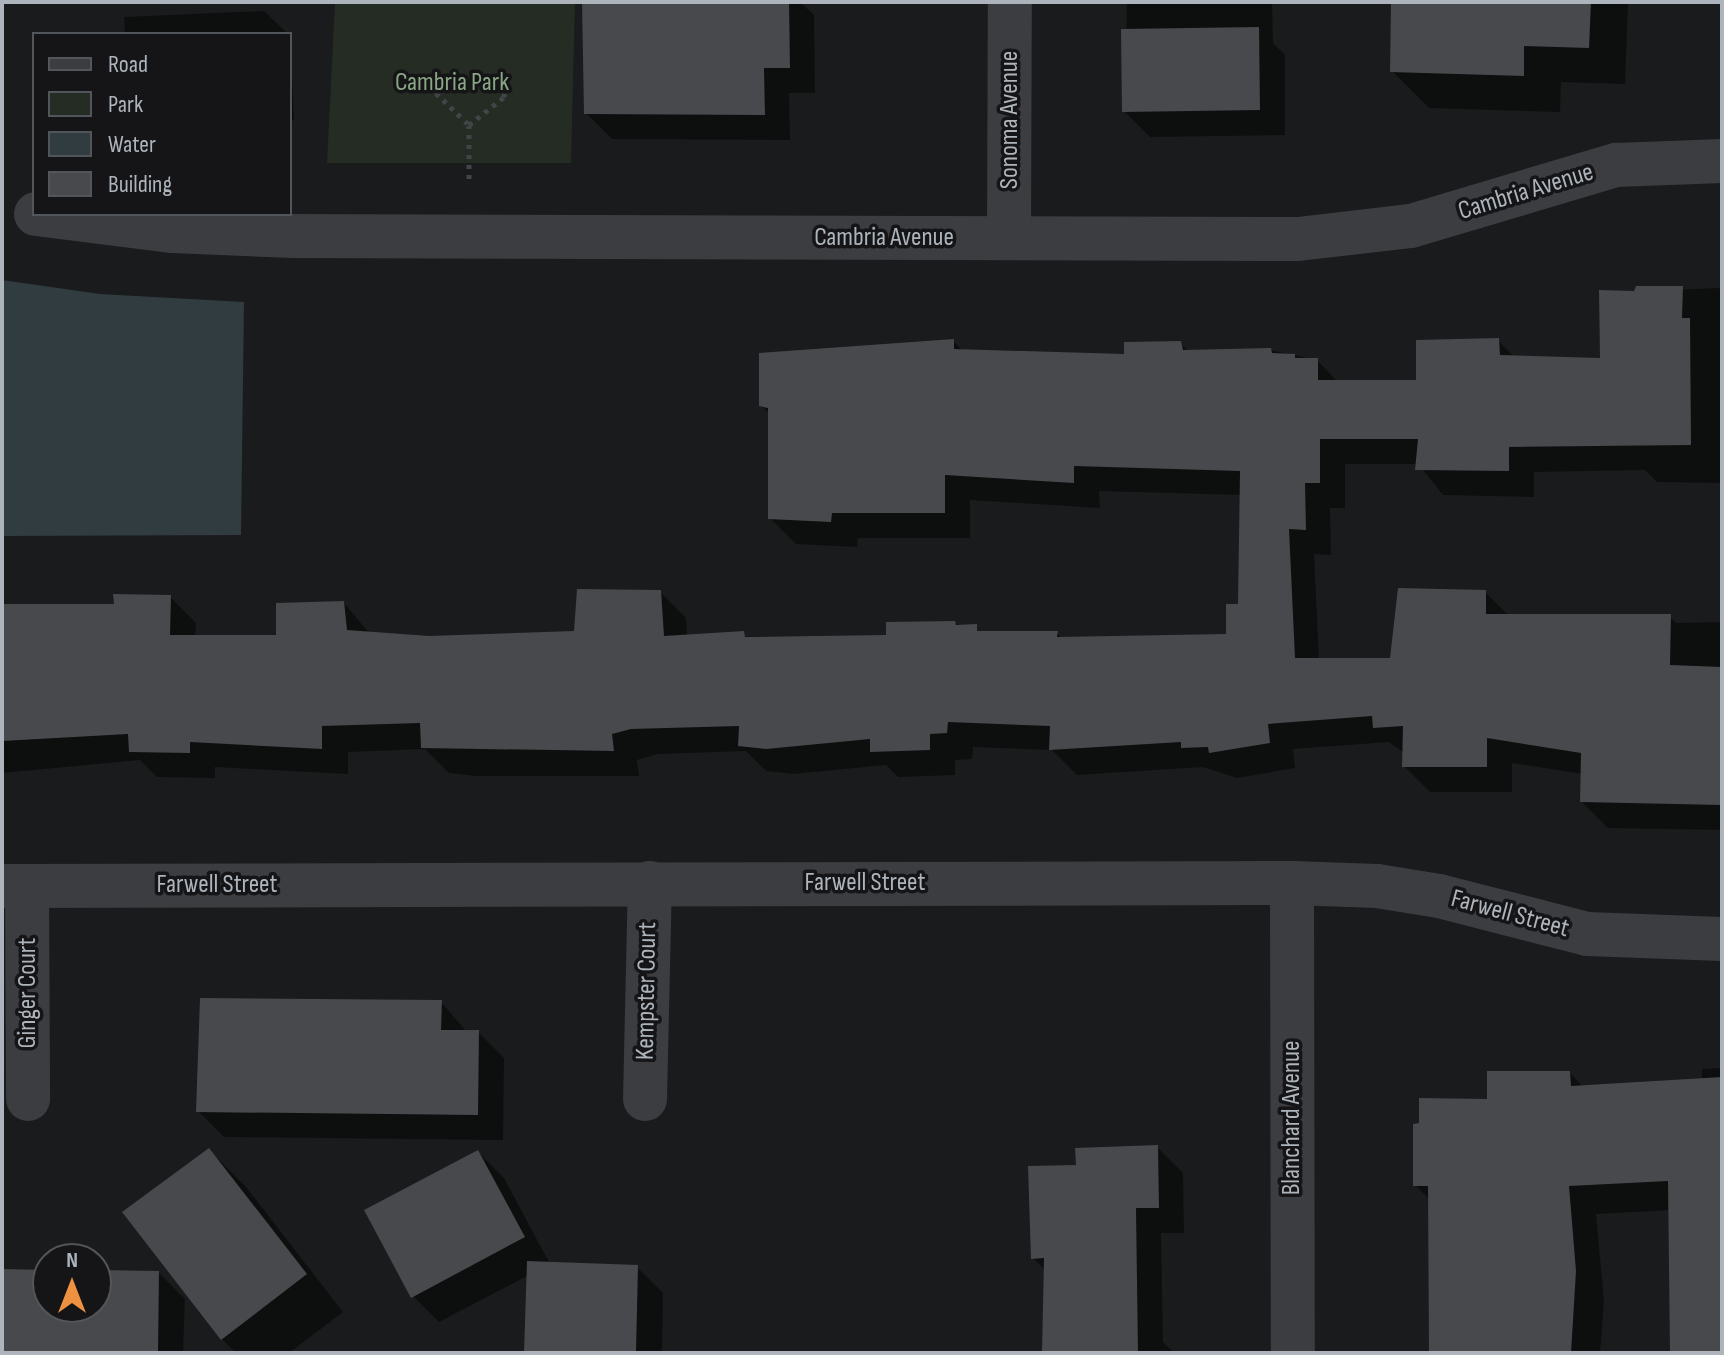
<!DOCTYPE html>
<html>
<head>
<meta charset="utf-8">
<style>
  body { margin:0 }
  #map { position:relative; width:1724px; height:1355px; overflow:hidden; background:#1a1b1c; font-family:"Sofia Sans Condensed",sans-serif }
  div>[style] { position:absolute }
  .green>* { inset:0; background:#242c24 }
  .water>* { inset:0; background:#303c40 }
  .shadow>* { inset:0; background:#0007 }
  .building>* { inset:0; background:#47494c }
  .path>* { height:5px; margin-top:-2.5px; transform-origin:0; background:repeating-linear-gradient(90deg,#414548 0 4px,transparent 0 10px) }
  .minor>* { height:44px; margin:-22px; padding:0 22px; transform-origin:22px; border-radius:22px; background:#3b3d41 }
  span { translate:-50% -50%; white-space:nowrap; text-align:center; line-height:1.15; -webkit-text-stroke:7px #151517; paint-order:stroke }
  .park-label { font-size:26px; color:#89a685 }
  .street-label { font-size:26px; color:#adb4bb }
  .frame { position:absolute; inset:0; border:4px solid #adb4bb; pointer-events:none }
  .legend { position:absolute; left:32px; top:32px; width:260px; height:184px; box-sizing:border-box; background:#151517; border:2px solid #525559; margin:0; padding:10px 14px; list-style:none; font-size:24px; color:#adb4bb }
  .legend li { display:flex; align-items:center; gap:16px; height:40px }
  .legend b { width:40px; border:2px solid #525559 }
  .north { position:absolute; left:32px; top:1243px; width:80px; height:80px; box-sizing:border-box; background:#151517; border:2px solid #525559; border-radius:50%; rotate:0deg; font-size:22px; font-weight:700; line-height:32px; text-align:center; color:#adb4bb }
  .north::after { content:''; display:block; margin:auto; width:28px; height:36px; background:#ee9141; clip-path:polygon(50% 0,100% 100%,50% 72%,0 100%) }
</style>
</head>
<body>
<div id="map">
  <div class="green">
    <i style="clip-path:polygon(335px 2px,575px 2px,571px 163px,327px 163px)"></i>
  </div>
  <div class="water">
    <i style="clip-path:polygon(2px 280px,100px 294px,244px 302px,241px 535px,2px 536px)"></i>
  </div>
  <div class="shadow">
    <i style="clip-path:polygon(584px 2px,800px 2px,814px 15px,815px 93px,789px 93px,790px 140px,612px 139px,586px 113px)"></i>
    <i style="clip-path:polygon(1127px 2px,1272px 2px,1273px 43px,1285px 55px,1285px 135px,1150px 137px,1124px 111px)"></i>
    <i style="clip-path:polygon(1393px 2px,1628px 2px,1625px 84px,1561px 82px,1560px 112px,1429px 108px,1392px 71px)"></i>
    <i style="clip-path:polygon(264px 11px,288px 34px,125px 34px,124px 17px)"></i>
    <i style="clip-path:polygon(290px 36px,294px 120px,290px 121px)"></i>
    <i style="clip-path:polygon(1722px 288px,1722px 483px,1657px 482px,1645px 470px,1534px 472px,1534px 497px,1443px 495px,1418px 464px,1345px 464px,1345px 508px,1330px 508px,1331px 555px,1314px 554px,1319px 660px,1392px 660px,1485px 592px,1509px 616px,1669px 616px,1676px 623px,1722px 622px,1722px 830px,1608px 828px,1582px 802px,1583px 774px,1512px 763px,1512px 792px,1430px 792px,1404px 766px,1404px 753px,1389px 742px,1293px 749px,1295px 768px,1237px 778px,1203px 767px,1077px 775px,1052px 750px,973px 747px,972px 759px,955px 760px,955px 775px,898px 777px,886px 765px,793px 774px,766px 771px,746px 751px,658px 754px,637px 760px,639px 776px,476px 776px,449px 773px,425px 749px,348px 752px,348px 774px,215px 767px,215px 778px,157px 777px,140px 760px,2px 773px,2px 606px,116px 606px,170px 597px,196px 623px,195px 637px,278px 637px,344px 603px,370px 634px,429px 638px,576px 632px,660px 592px,686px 618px,687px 636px,888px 637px,954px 623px,983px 633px,1057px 633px,1062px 639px,1228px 636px,1239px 606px,1242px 495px,1099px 491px,1100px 508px,970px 500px,970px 538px,858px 538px,857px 547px,796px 544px,770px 518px,770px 414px,761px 405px,953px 341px,963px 351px,1126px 356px,1180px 343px,1189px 352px,1270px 350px,1317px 360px,1338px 382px,1418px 382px,1498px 340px,1515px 358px,1602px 360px,1601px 292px)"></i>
    <i style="clip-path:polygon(441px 1002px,467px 1032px,478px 1032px,504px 1058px,503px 1140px,224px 1137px,198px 1111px)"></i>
    <i style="clip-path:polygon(1722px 1068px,1722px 1353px,1672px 1353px,1670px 1210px,1596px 1214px,1604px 1301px,1600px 1353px,1431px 1353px,1430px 1200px,1415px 1185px,1489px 1101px,1570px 1073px,1583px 1087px,1702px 1080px,1702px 1069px)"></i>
    <i style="clip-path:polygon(1157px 1147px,1183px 1173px,1184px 1233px,1161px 1233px,1163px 1342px,1174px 1353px,1044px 1353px,1046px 1271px,1033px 1258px,1078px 1166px)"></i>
    <i style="clip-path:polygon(209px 1150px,246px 1187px,343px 1312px,289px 1353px,236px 1353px,222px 1339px)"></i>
    <i style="clip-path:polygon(478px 1152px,504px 1178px,550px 1264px,637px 1267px,663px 1293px,662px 1353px,526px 1353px,529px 1275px,439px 1322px,413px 1296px)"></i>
    <i style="clip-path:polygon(2px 1271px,48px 1271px,48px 1307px,96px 1307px,96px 1272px,159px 1273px,185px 1299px,183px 1353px,2px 1353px)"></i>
  </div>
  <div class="building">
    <i style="clip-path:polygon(582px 2px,789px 2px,790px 68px,764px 68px,765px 115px,584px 114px)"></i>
    <i style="clip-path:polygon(1391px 2px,1591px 2px,1589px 48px,1524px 46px,1524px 76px,1390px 72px)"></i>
    <i style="clip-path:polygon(1259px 27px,1260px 110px,1122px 112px,1121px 29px)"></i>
    <i style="clip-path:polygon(1636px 286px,1683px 286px,1682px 318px,1690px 318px,1691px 445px,1509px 447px,1509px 471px,1415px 470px,1418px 439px,1320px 439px,1320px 483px,1305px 483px,1306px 530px,1289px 529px,1295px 658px,1390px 658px,1398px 588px,1486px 590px,1486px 614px,1671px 614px,1670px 665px,1722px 667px,1722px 805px,1580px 802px,1581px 753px,1487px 738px,1487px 767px,1402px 767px,1403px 726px,1373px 728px,1372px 716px,1268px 724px,1270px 743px,1209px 753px,1208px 747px,1181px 748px,1181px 742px,1049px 750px,1050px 726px,948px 722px,947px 733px,930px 734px,930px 750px,870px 752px,870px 739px,766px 749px,738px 746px,739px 726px,631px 729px,612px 734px,614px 751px,421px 748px,420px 723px,322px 726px,322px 749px,190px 742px,190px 753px,129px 752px,128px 734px,2px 741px,2px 604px,114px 604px,113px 594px,171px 595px,170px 635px,276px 635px,276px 603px,344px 601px,347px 630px,429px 636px,574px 631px,577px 589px,661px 590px,664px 636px,744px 631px,745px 637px,886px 635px,886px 622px,955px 621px,956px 625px,977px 624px,977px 631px,1058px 631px,1057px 637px,1226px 634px,1226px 604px,1238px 604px,1240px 471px,1074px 466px,1074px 483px,945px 475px,945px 513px,832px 513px,831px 522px,768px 519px,768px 408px,759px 406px,759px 353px,954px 339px,954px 349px,1124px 354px,1124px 342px,1181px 341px,1183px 350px,1271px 348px,1272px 353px,1295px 354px,1295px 358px,1318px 358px,1318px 380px,1416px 380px,1416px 340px,1499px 338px,1500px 355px,1600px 358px,1599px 290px,1634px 291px)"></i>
    <i style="clip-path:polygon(200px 998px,442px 1000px,441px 1030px,479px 1030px,478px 1115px,196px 1112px)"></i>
    <i style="clip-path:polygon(1487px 1071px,1570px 1071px,1571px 1086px,1722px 1077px,1722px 1353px,1670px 1353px,1668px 1181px,1569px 1186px,1576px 1271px,1571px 1353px,1429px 1353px,1428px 1186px,1413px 1186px,1413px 1124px,1419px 1123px,1419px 1098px,1487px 1099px)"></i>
    <i style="clip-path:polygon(1158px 1145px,1159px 1208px,1136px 1208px,1138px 1353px,1042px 1353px,1044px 1258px,1031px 1259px,1028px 1166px,1076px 1165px,1075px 1148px)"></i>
    <i style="clip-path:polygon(209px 1148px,307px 1274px,221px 1340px,122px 1212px)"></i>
    <i style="clip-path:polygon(478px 1150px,525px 1237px,411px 1298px,364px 1210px)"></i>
    <i style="clip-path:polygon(527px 1261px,638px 1265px,636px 1353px,524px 1353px)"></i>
    <i style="clip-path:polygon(2px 1269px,48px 1270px,48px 1307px,96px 1307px,96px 1270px,159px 1271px,158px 1353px,2px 1353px)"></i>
  </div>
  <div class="path">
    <i style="left:436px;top:73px;width:20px;rotate:90deg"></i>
    <i style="left:436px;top:93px;width:46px;rotate:44.1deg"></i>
    <i style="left:469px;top:125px;width:55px;rotate:90deg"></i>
    <i style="left:469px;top:125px;width:45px;rotate:-38.7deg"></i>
    <i style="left:504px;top:97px;width:14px;rotate:-86deg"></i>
  </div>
  <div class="minor">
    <i style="left:36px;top:214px;width:138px;rotate:7.1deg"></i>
    <i style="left:173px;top:231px;width:120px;rotate:2.4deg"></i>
    <i style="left:293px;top:236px;width:1005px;rotate:0.17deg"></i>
    <i style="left:1298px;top:239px;width:114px;rotate:-6.6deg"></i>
    <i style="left:1411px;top:226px;width:214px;rotate:-16.6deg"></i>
    <i style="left:1616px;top:165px;width:106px;rotate:-2.2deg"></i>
    <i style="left:1009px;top:238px;width:236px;rotate:-89.8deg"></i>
    <i style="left:1292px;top:883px;width:470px;rotate:89.9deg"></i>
    <i style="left:2px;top:886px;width:1290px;rotate:-0.13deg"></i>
    <i style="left:1292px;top:883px;width:85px;rotate:2deg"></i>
    <i style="left:1377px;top:886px;width:63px;rotate:9.2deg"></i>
    <i style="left:1439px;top:896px;width:153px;rotate:14.4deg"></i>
    <i style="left:1587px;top:934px;width:135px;rotate:2.1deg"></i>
    <i style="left:27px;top:886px;width:213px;rotate:89.7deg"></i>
    <i style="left:645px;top:1099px;width:216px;rotate:-88.7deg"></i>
  </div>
  <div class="park-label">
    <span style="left:452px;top:83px">Cambria Park</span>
  </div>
  <div class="street-label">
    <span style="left:1010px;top:120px;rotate:-90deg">Sonoma Avenue</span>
    <span style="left:1526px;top:192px;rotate:-17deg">Cambria Avenue</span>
    <span style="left:884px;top:238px">Cambria Avenue</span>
    <span style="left:865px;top:883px">Farwell Street</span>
    <span style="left:217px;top:885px">Farwell Street</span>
    <span style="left:1510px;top:914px;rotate:15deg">Farwell Street</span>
    <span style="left:647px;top:991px;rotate:-89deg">Kempster Court</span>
    <span style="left:28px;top:993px;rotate:-90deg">Ginger Court</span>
    <span style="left:1292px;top:1118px;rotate:-90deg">Blanchard Avenue</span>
  </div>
  <div class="frame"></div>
  <ul class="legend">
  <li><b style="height:10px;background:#3b3d41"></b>Road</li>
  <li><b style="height:22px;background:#242c24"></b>Park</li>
  <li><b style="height:22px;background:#303c40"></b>Water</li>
  <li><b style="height:22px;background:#47494c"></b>Building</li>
  </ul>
  <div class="north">N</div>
</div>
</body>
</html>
